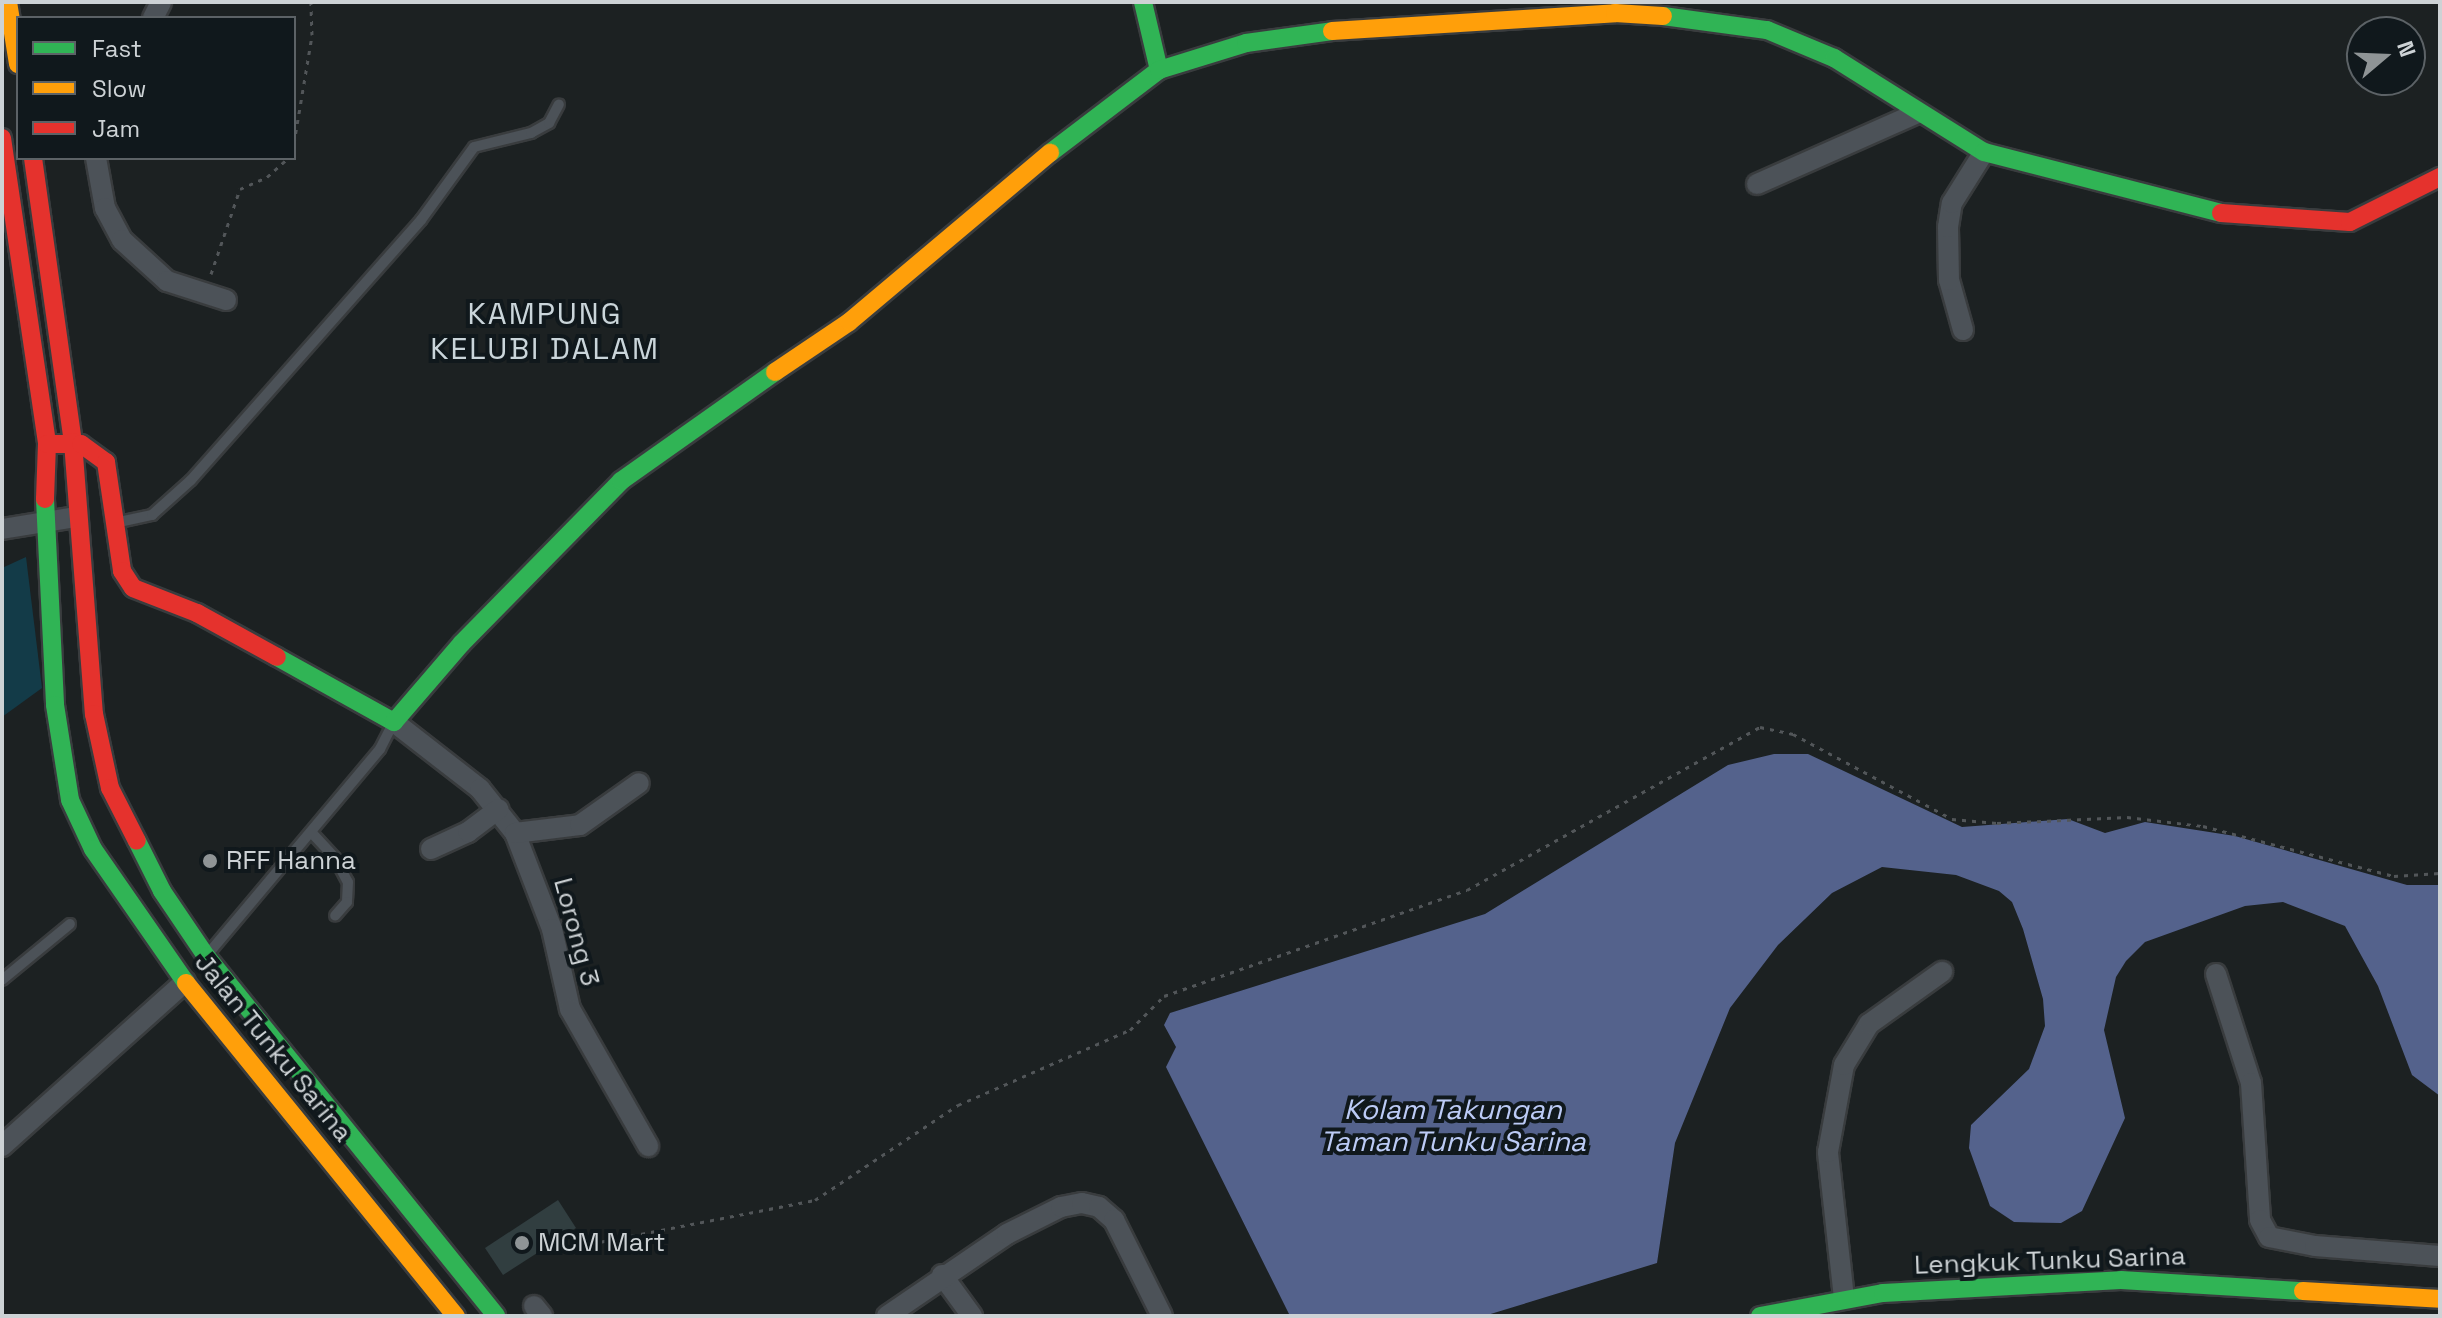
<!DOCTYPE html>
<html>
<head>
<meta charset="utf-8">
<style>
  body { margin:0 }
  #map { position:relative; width:2442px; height:1318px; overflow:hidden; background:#1c2122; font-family:"Space Grotesk",sans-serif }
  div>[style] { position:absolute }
  .green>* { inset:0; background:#133b48 }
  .water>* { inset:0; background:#54628c }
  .building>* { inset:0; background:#313e40 }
  .path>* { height:3px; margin-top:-1.5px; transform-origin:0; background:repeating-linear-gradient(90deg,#525659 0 4px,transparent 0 10px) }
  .roads { filter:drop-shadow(2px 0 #393c3e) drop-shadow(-2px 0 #393c3e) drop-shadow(0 2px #393c3e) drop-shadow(0 -2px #393c3e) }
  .lane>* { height:10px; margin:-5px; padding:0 5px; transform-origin:5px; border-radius:5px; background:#4c5258 }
  .street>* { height:20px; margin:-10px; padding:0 10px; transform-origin:10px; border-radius:10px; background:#4c5258 }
  .fast>* { height:18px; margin:-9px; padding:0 9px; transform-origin:9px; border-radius:9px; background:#30b455 }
  .slow>* { height:18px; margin:-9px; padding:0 9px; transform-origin:9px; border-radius:9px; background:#ff9f0a }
  .jam>* { height:18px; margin:-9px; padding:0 9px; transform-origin:9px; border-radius:9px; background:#e5322d }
  .dots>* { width:22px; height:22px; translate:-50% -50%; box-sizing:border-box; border:4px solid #10181c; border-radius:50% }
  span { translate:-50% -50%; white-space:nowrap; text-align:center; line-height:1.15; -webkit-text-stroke:8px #10181c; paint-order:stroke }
  .poi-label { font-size:26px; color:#cdd2d5 }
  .left { translate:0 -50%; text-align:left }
  .street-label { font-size:26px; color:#cdd2d5 }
  .water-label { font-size:28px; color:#bccbf6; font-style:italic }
  .quarter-label { font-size:30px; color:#cad5da; letter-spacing:2px }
  .frame { position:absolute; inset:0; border:4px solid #cdd2d5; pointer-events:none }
  .legend { position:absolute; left:16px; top:16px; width:280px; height:144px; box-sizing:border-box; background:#10181c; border:2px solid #5c6266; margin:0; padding:10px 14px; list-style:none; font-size:24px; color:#cdd2d5 }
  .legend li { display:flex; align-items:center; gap:16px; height:40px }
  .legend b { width:40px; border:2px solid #5c6266 }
  .north { position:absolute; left:2346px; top:16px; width:80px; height:80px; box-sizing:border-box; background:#10181c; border:2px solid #5c6266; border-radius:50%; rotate:71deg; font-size:22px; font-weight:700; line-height:32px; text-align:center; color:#cdd2d5 }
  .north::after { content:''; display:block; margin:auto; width:28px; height:36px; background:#8f9496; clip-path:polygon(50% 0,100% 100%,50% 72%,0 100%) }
</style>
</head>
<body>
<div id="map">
  <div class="green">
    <i style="clip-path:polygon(26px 557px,42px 688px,2px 717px,2px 568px)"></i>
  </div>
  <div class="water">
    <i style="clip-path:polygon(1774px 754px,1808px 754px,1962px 827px,2068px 819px,2105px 833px,2145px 822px,2235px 836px,2407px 885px,2440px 885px,2440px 1096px,2412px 1075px,2378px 986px,2345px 926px,2283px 902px,2245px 906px,2145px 942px,2126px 961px,2116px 977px,2104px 1030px,2125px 1118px,2082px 1211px,2061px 1223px,2014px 1222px,1990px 1206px,1969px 1148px,1971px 1125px,2029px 1069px,2045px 1026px,2043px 999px,2023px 929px,2012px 902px,1999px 891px,1956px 875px,1882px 867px,1832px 893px,1778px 945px,1730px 1008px,1675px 1143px,1657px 1263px,1484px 1316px,1290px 1316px,1166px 1067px,1176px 1047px,1164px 1025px,1170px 1013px,1485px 914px,1728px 765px)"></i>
  </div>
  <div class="building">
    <i style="clip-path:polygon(558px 1200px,576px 1228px,503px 1275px,485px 1248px)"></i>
  </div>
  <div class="path">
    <i style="left:294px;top:143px;width:109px;rotate:-80.5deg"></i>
    <i style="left:312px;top:35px;width:33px;rotate:-92deg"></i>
    <i style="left:211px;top:274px;width:90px;rotate:-71.2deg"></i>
    <i style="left:240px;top:189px;width:30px;rotate:-24deg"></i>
    <i style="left:267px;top:177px;width:28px;rotate:-42deg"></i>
    <i style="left:553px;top:1251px;width:267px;rotate:-11deg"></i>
    <i style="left:815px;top:1200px;width:172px;rotate:-33.6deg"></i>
    <i style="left:958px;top:1105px;width:188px;rotate:-23.6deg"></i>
    <i style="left:1130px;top:1030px;width:48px;rotate:-45deg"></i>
    <i style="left:1164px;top:996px;width:321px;rotate:-19.3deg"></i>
    <i style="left:1467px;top:890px;width:335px;rotate:-29.1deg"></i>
    <i style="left:1760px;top:727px;width:34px;rotate:12deg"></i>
    <i style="left:1793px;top:734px;width:180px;rotate:28.1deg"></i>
    <i style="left:1952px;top:819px;width:45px;rotate:5.1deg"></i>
    <i style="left:1997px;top:823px;width:130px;rotate:-2.6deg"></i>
    <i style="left:2127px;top:817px;width:77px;rotate:6.8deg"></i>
    <i style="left:2203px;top:826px;width:197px;rotate:14.7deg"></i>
    <i style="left:2394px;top:876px;width:46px;rotate:-3.7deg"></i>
  </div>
  <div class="roads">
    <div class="lane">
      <i style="left:119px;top:522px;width:34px;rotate:-12deg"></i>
      <i style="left:152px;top:515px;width:52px;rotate:-41.9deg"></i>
      <i style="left:191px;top:480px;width:347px;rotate:-48.5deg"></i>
      <i style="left:421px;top:220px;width:90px;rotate:-54deg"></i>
      <i style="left:474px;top:147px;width:59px;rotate:-13.8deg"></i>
      <i style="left:531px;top:133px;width:21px;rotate:-29deg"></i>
      <i style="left:549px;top:123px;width:21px;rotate:-62deg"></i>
      <i style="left:311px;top:832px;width:35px;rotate:47deg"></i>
      <i style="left:335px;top:858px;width:27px;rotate:62deg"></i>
      <i style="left:348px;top:882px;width:20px;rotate:93deg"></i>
      <i style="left:347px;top:902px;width:18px;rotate:131deg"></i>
      <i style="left:208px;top:954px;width:268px;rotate:-50deg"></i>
      <i style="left:380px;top:749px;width:28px;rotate:-63deg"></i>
      <i style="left:2px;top:980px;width:88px;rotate:-39.5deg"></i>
    </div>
    <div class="street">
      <i style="left:153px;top:18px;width:18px;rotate:-63deg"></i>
      <i style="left:96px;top:158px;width:51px;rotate:79.8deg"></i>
      <i style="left:105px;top:208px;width:36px;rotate:62deg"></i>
      <i style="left:122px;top:240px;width:61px;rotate:42.3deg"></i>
      <i style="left:167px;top:281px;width:62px;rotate:17.9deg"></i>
      <i style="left:1757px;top:184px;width:175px;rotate:-23.9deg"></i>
      <i style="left:1963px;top:330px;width:52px;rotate:-105.6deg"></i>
      <i style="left:1949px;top:280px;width:53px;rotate:-91.1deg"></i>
      <i style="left:1948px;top:227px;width:24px;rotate:-81deg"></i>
      <i style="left:1952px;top:203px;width:60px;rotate:-57.9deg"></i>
      <i style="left:2px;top:529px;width:74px;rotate:-9.3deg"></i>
      <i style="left:394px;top:722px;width:109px;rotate:37.9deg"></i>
      <i style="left:480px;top:789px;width:56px;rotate:51.5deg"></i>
      <i style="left:515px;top:833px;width:103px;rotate:68.9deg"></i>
      <i style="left:552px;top:929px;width:82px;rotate:77.3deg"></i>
      <i style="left:570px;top:1009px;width:158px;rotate:60.3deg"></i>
      <i style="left:515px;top:833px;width:65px;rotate:-7deg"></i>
      <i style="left:580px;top:825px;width:72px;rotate:-35.4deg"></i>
      <i style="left:431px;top:849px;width:41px;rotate:-24.7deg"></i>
      <i style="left:468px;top:832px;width:38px;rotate:-37deg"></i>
      <i style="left:2216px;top:974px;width:114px;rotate:72.2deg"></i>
      <i style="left:2251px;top:1083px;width:137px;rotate:86.2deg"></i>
      <i style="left:2260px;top:1220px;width:19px;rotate:62deg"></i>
      <i style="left:2269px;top:1237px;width:47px;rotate:11.1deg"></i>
      <i style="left:2315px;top:1246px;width:125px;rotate:4.6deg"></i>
      <i style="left:2px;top:1146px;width:246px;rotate:-41.9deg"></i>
      <i style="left:942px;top:1275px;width:51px;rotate:53.8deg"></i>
      <i style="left:1844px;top:1298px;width:147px;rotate:-96.3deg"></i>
      <i style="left:1828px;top:1152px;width:88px;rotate:-79.6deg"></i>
      <i style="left:1844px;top:1065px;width:48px;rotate:-58.6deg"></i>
      <i style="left:1869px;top:1024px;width:90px;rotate:-35.5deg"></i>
      <i style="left:534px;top:1306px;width:13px;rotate:51deg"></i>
      <i style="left:887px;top:1316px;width:145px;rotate:-34.3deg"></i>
      <i style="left:1007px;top:1234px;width:60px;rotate:-26.6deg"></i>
      <i style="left:1061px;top:1207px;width:21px;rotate:-11deg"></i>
      <i style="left:1082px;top:1203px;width:17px;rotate:13deg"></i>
      <i style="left:1099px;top:1207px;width:20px;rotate:41deg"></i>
      <i style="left:1114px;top:1220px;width:107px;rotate:63.4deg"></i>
    </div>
    <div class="fast">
      <i style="left:1143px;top:2px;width:70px;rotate:76.8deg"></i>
      <i style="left:1663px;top:16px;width:105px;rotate:7.7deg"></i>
      <i style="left:1767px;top:30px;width:73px;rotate:22.7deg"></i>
      <i style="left:1834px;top:58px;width:177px;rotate:32.1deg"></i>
      <i style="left:1984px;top:152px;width:245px;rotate:14.4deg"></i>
      <i style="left:1050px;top:153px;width:137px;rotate:-37.3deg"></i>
      <i style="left:1159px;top:70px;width:91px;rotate:-17.2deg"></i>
      <i style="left:1246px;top:43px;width:87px;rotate:-7.9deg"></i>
      <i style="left:45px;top:499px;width:206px;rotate:87.2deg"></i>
      <i style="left:55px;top:705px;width:96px;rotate:81deg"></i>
      <i style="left:70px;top:800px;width:54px;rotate:64.9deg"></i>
      <i style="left:93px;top:849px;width:163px;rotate:55.2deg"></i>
      <i style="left:277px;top:657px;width:134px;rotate:29.1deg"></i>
      <i style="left:394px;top:722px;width:104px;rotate:-49.3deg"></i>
      <i style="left:462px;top:643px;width:227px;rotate:-45.5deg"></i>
      <i style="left:621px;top:481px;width:189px;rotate:-35.3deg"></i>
      <i style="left:137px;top:841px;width:56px;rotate:63.4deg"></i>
      <i style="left:162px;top:891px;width:78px;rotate:55.9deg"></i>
      <i style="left:206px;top:956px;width:462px;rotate:51.1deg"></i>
      <i style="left:1760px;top:1316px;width:125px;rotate:-10.6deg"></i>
      <i style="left:1883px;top:1293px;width:238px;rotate:-3.1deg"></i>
      <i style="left:2121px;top:1280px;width:182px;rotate:3.5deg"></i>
    </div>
    <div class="slow">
      <i style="left:8px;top:2px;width:63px;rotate:80.8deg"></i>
      <i style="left:1332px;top:31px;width:284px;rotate:-3.6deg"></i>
      <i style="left:1615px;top:13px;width:48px;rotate:3.6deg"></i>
      <i style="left:775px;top:372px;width:89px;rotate:-34deg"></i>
      <i style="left:849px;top:322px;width:263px;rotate:-40.1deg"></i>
      <i style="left:186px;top:983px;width:429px;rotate:51deg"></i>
      <i style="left:2303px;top:1291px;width:137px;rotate:3.3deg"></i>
    </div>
    <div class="jam">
      <i style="left:2px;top:138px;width:309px;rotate:81.6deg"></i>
      <i style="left:47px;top:444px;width:55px;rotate:92.1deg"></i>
      <i style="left:33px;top:158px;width:287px;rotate:82deg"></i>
      <i style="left:73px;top:442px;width:273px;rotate:85.6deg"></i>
      <i style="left:94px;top:714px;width:76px;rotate:77.8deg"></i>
      <i style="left:110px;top:788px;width:59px;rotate:63deg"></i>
      <i style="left:2221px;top:213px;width:129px;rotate:4deg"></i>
      <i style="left:2350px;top:222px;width:101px;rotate:-26.6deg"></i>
      <i style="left:47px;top:444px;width:34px"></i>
      <i style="left:81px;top:444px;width:31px;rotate:36deg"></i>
      <i style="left:106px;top:462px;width:110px;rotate:81.6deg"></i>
      <i style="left:122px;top:571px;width:20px;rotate:57deg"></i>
      <i style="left:133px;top:588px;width:69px;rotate:21.3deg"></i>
      <i style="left:197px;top:613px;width:91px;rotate:28.8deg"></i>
    </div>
  </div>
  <div class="dots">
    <i style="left:210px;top:861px;background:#8f9496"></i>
    <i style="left:522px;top:1243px;background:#8f9496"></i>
  </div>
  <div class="poi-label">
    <span class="left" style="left:226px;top:861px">RFF Hanna</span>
    <span class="left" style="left:538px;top:1243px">MCM Mart</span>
  </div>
  <div class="street-label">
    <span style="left:576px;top:932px;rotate:75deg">Lorong 3</span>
    <span style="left:273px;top:1048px;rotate:51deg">Jalan Tunku Sarina</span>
    <span style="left:2050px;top:1261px;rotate:-2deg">Lengkuk Tunku Sarina</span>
  </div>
  <div class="water-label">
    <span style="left:1453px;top:1125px">Kolam Takungan<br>Taman Tunku Sarina</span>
  </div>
  <div class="quarter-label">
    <span style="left:545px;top:331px">KAMPUNG<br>KELUBI DALAM</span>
  </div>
  <div class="frame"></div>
  <ul class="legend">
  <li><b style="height:10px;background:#30b455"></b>Fast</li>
  <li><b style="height:10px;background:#ff9f0a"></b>Slow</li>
  <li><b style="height:10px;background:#e5322d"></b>Jam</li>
  </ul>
  <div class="north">N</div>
</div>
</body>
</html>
